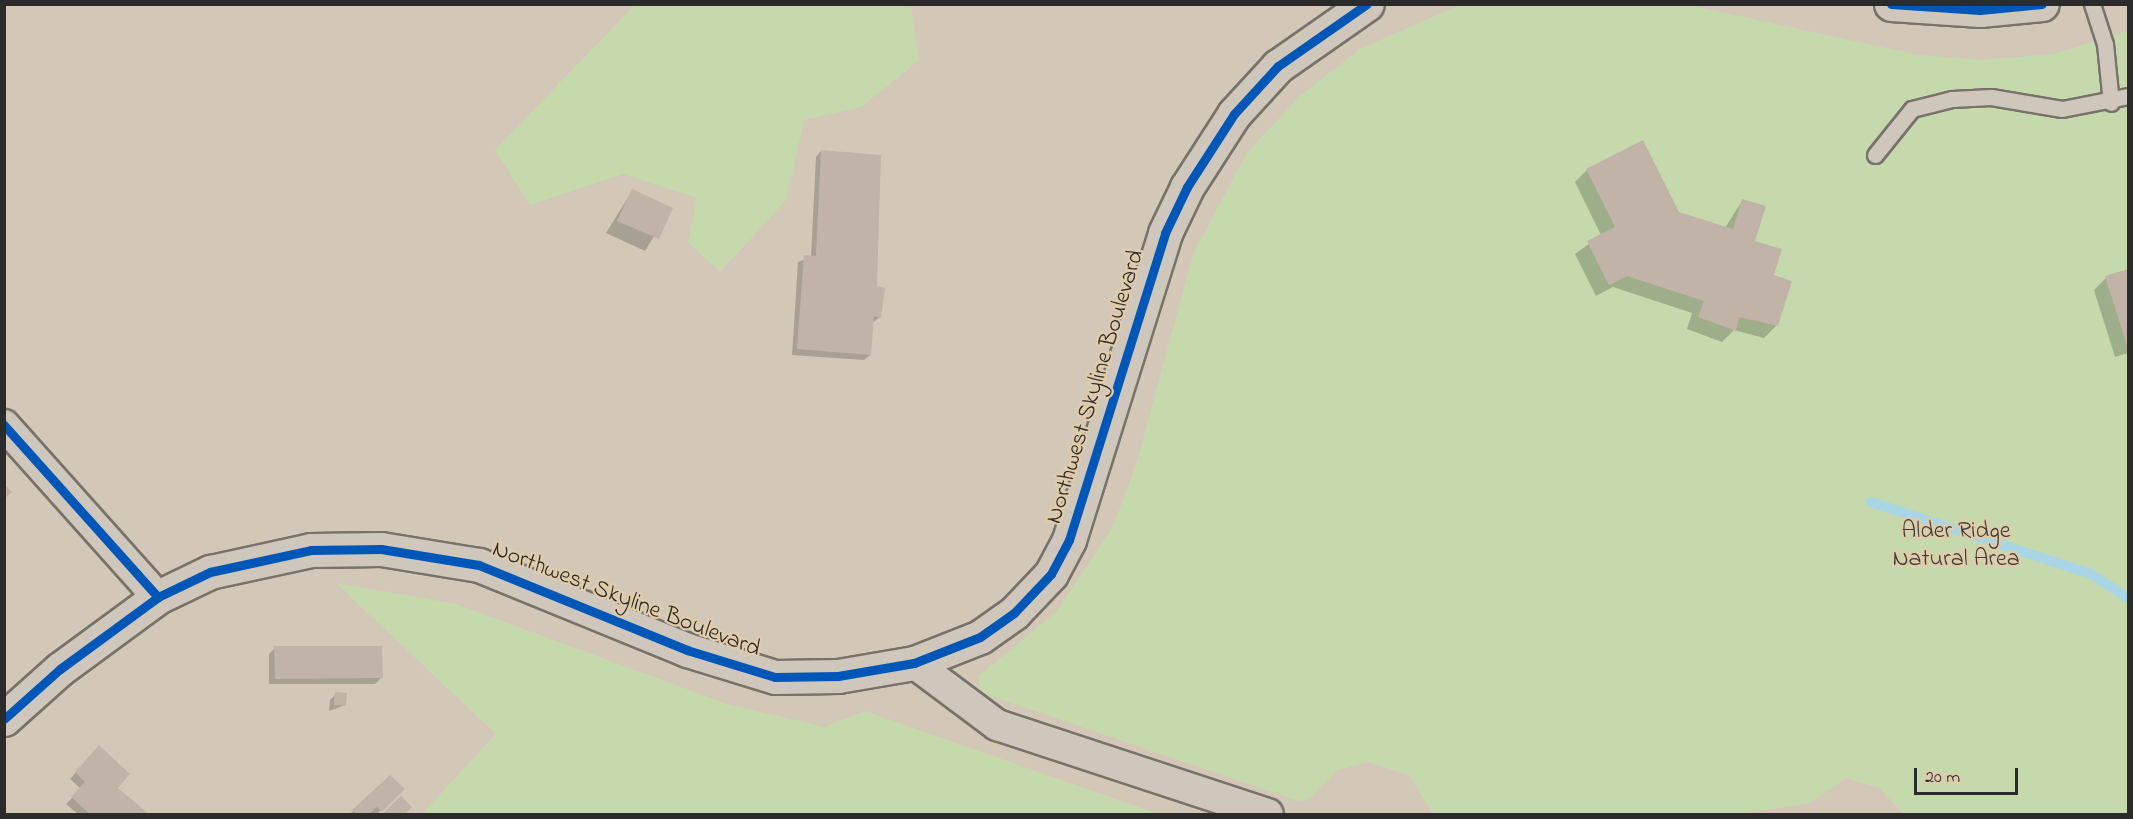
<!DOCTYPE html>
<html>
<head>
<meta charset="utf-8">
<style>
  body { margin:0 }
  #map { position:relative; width:2133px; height:819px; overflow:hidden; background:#d3c8b7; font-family:"Indie Flower",sans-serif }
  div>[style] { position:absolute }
  .green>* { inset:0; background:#c6d9ad }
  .shadow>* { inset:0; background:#0003 }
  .stream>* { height:10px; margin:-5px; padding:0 5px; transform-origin:5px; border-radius:5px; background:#a9d5e5 }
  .building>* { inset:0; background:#c2b3a9 }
  .roads { filter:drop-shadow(2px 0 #77726a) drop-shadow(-2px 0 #77726a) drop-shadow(0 2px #77726a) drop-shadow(0 -2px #77726a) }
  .lane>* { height:15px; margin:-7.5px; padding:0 7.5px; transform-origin:7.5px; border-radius:7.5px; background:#cfc7bb }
  .street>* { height:30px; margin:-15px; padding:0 15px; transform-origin:15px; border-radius:15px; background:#cfc7bb }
  .secondary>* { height:33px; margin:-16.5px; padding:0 16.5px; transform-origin:16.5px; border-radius:16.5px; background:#cfc7bb }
  .cycleway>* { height:9px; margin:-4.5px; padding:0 4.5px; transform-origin:4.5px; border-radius:4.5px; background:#0057b8 }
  span { translate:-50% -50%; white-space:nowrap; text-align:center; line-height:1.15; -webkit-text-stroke:4.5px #e0cbaa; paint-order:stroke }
  .street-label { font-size:24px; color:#2b2b2b }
  .park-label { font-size:24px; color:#393e37 }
  .frame { position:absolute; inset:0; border:6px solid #2b2b2b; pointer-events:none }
  .scale { position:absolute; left:1914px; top:768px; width:104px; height:27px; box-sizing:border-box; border:3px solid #2b2b2b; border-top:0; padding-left:8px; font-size:18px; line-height:21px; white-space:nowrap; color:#2b2b2b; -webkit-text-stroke:4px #e0cbaa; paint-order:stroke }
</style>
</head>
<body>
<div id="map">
  <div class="green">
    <i style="clip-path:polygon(1462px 4px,1688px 5px,1918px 55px,1981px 60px,2054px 54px,2128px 31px,2128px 814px,1903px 814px,1880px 788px,1846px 778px,1810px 803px,1740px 814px,1433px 814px,1410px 776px,1369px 762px,1338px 770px,1309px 799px,1299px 801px,982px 693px,978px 677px,1056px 612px,1113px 527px,1137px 462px,1193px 255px,1246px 154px,1300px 96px,1360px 49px)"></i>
    <i style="clip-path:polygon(635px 5px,911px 5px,919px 60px,861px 107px,804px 120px,786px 200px,720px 272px,688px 242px,697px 198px,623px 174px,530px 205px,495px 150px)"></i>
    <i style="clip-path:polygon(336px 583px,456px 604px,727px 704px,824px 727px,865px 711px,1158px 814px,422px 814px,496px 734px)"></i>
  </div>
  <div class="shadow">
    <i style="clip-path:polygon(821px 151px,880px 317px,872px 323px,870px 355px,864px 360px,792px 355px,798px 262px,811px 257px,816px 157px)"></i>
    <i style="clip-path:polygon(1587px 170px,1677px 213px,1725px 228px,1742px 201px,1753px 243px,1772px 276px,1776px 326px,1764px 338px,1734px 330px,1722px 342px,1687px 329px,1692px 313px,1613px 287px,1596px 296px,1575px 254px,1601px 235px,1575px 182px)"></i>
    <i style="clip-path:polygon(632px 191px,671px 209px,645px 251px,606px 233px)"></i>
    <i style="clip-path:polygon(2128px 270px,2128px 353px,2115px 357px,2094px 290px,2106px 278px)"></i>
    <i style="clip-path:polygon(275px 648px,381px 678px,375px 684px,269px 684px,269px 654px)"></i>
    <i style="clip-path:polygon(336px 694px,345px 705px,329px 711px,330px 700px)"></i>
    <i style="clip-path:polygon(93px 753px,116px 788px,146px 814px,78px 814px,66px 804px,81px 789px,70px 779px)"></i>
    <i style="clip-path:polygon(390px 777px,402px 789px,377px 814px,350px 814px)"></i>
  </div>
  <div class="stream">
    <i style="left:1871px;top:502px;width:231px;rotate:18.1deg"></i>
    <i style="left:2091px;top:574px;width:44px;rotate:33deg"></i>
  </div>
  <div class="building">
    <i style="clip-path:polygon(1643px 140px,1679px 212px,1733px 229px,1742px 199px,1766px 206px,1755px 241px,1782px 249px,1774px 275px,1792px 281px,1778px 326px,1739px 317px,1736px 331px,1698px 317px,1704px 301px,1627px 276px,1609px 285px,1587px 241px,1615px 227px,1586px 169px)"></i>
    <i style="clip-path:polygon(821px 150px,881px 155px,877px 286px,885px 288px,881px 318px,874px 316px,871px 355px,797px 349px,804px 255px,816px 256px)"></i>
    <i style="clip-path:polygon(632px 189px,673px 208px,659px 239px,617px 221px)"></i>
    <i style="clip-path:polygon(2128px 269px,2128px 349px,2105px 276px)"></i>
    <i style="clip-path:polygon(4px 484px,12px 492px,4px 499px)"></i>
    <i style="clip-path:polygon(274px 646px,382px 646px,383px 678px,275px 679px)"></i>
    <i style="clip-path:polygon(335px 692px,347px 693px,346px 706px,334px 705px)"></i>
    <i style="clip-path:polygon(99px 745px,130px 774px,118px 788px,149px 814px,90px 814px,71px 797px,85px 782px,75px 772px)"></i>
    <i style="clip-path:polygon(390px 775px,405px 789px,382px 812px,377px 807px,369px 814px,356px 814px,352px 810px)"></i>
    <i style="clip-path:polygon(401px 796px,412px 807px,405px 814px,382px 814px)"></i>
  </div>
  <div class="roads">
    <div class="lane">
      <i style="left:2092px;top:4px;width:42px;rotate:72deg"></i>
      <i style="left:2105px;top:44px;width:59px;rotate:84.2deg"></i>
      <i style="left:1875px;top:155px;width:59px;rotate:-51.2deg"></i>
      <i style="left:1912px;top:109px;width:41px;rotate:-14deg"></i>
      <i style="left:1952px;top:99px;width:39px;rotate:-3deg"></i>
      <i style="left:1991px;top:97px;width:72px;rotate:9.6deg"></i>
      <i style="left:2062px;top:109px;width:67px;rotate:-11.1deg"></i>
    </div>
    <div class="street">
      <i style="left:4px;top:425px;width:231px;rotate:48.2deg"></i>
      <i style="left:914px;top:663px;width:104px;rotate:36.8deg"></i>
      <i style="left:997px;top:725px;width:285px;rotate:18.2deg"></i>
    </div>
    <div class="secondary">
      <i style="left:1891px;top:4px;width:89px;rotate:3.9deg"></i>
      <i style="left:1980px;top:10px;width:62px;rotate:-5.5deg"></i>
      <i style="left:4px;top:719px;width:75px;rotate:-41.8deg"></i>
      <i style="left:60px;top:669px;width:122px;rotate:-36.3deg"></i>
      <i style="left:158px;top:597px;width:58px;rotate:-25.7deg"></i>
      <i style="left:210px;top:572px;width:103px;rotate:-12.3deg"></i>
      <i style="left:311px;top:550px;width:70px;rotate:-0.8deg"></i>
      <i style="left:381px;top:549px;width:99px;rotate:9.3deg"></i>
      <i style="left:479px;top:565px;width:225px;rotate:22.2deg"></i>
      <i style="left:687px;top:650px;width:92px;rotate:17.1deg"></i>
      <i style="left:775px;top:677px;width:63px;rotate:-0.9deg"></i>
      <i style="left:838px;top:676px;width:77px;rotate:-9.7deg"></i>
      <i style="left:914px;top:663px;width:71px;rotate:-21.5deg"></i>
      <i style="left:980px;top:637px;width:42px;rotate:-35.2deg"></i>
      <i style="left:1014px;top:613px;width:54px;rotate:-46.5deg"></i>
      <i style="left:1051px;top:574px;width:38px;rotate:-62deg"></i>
      <i style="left:1069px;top:540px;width:322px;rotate:-72.6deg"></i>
      <i style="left:1165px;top:233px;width:51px;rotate:-64.4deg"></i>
      <i style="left:1187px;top:187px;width:87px;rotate:-57.2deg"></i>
      <i style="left:1234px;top:114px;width:65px;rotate:-47.5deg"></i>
      <i style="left:1278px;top:66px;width:108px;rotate:-34.9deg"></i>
    </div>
  </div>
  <div class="cycleway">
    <i style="left:1891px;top:4px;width:89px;rotate:3.9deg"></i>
    <i style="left:1980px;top:10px;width:62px;rotate:-5.5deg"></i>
    <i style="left:4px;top:425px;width:231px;rotate:48.2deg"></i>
    <i style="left:4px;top:719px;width:75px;rotate:-41.8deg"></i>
    <i style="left:60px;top:669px;width:122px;rotate:-36.3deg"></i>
    <i style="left:158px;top:597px;width:58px;rotate:-25.7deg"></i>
    <i style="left:210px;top:572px;width:103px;rotate:-12.3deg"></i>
    <i style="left:311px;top:550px;width:70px;rotate:-0.8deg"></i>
    <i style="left:381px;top:549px;width:99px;rotate:9.3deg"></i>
    <i style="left:479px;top:565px;width:225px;rotate:22.2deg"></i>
    <i style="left:687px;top:650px;width:92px;rotate:17.1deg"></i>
    <i style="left:775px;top:677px;width:63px;rotate:-0.9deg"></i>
    <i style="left:838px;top:676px;width:77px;rotate:-9.7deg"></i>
    <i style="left:914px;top:663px;width:71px;rotate:-21.5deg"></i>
    <i style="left:980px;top:637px;width:42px;rotate:-35.2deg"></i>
    <i style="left:1014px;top:613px;width:54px;rotate:-46.5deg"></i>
    <i style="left:1051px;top:574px;width:38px;rotate:-62deg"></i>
    <i style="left:1069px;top:540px;width:322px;rotate:-72.6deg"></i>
    <i style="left:1165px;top:233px;width:51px;rotate:-64.4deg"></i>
    <i style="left:1187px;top:187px;width:87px;rotate:-57.2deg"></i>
    <i style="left:1234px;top:114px;width:65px;rotate:-47.5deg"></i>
    <i style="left:1278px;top:66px;width:108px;rotate:-34.9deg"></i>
  </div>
  <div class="street-label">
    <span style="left:1096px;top:387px;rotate:-73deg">Northwest Skyline Boulevard</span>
    <span style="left:626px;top:600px;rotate:21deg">Northwest Skyline Boulevard</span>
  </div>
  <div class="park-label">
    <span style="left:1956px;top:546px">Alder Ridge<br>Natural Area</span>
  </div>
  <div class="frame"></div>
  <div class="scale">20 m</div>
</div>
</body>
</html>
